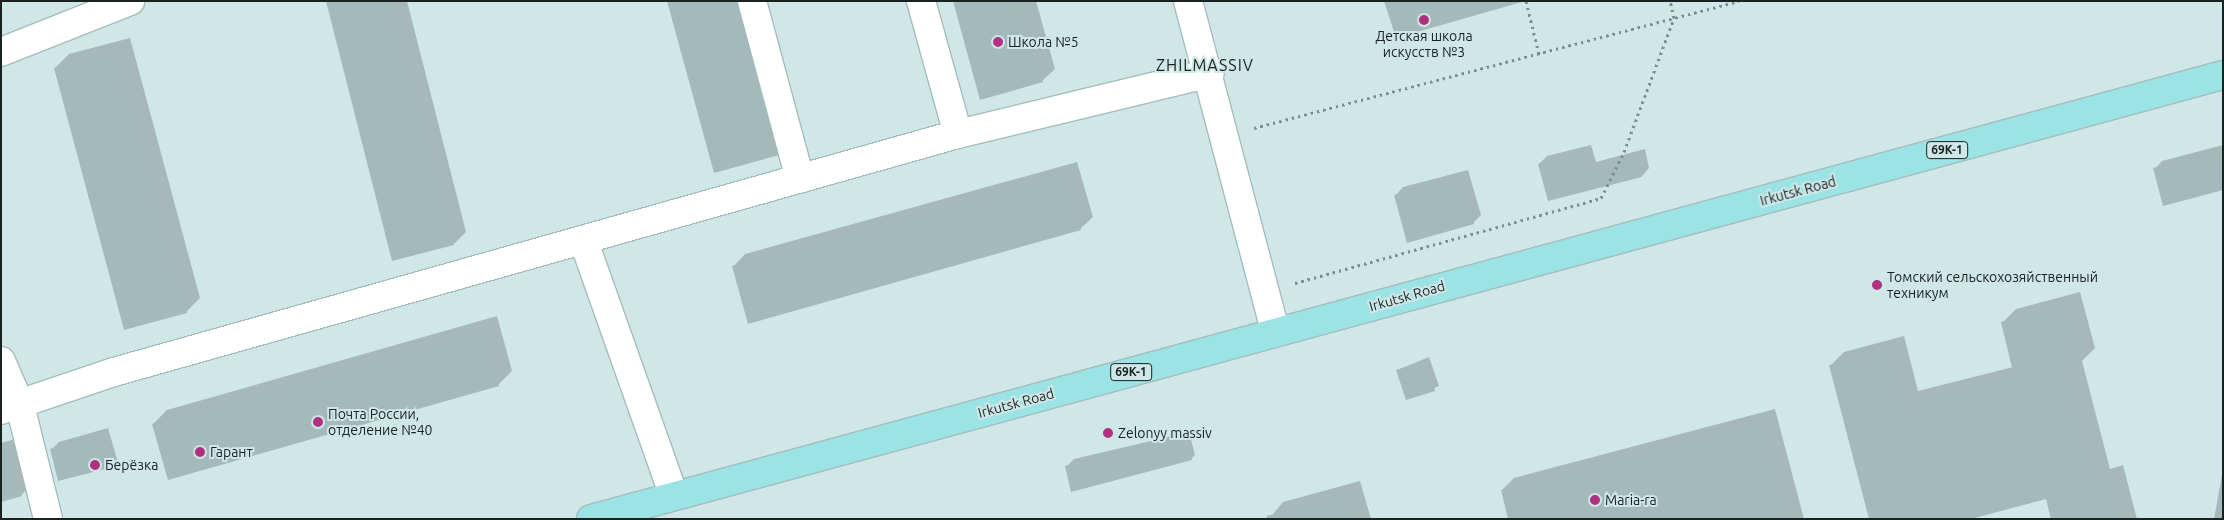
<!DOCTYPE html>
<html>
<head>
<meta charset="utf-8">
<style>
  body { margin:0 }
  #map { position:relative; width:2224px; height:520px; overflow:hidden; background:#d0e7e7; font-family:Ubuntu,sans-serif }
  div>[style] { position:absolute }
  .shadow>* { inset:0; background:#0003 }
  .building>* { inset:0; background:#a4baba }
  .path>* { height:3px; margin-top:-1.5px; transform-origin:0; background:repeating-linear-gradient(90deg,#7e8e8e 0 2.5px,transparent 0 6.5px) }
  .roads { filter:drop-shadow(1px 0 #a6bcbc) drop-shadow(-1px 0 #a6bcbc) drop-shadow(0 1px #a6bcbc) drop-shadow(0 -1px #a6bcbc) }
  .minor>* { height:28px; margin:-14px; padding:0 14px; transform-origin:14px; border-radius:14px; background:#fff }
  .major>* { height:28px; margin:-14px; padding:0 14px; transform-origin:14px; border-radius:14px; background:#9be3e5 }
  .dots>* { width:14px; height:14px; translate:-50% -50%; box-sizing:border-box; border:2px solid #d0e7e7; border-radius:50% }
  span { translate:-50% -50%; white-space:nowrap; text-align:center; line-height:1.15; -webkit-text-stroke:4px #d0e7e7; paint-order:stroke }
  .shield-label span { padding:1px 4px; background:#d0e7e7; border:1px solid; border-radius:4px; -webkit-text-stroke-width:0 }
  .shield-label { font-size:12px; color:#192121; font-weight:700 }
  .poi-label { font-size:14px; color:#192121 }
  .left { translate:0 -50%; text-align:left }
  .street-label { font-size:14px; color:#192121 }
  .quarter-label { font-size:16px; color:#192121; letter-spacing:1px }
  .frame { position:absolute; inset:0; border:2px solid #192121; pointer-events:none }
</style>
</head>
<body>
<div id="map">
  <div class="shadow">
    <i style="clip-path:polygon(327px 1px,407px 1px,466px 232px,454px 244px)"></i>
    <i style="clip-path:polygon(668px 1px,753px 1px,791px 142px,778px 154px)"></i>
    <i style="clip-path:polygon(954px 1px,1036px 1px,1055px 69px,1042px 81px)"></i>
    <i style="clip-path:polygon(130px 38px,200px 298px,186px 312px,55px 68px,69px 54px)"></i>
    <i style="clip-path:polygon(1591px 145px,1596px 162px,1645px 149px,1649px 168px,1642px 176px,1539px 164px,1547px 156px)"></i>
    <i style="clip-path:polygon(2223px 145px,2223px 189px,2155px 169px,2162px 161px)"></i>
    <i style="clip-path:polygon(1077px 162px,1093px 217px,1080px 229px,733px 267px,745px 254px)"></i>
    <i style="clip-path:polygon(1468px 170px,1481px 215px,1473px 223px,1396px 195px,1403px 187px)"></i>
    <i style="clip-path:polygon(2080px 292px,2095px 348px,2082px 361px,2110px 469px,2123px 465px,2137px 519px,2053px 519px,2047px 498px,1830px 366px,1844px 352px,1904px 336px,1918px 391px,2013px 367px,2002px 323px,2016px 309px)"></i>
    <i style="clip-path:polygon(497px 316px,512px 371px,498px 385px,153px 424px,167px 410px)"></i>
    <i style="clip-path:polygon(1429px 357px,1439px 386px,1407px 399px,1398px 370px)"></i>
    <i style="clip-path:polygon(1775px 409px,1804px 519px,1509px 519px,1502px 490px,1514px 478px)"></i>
    <i style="clip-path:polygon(108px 428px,117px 459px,109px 467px,59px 480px,51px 450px,59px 442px)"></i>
    <i style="clip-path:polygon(1189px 432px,1195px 455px,1192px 458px,1066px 467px,1074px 459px)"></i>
    <i style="clip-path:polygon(15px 439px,29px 488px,21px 495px,1px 501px,1px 443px)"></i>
    <i style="clip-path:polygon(1360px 481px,1371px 519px,1269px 519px,1283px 502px)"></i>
  </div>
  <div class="building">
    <i style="clip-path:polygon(326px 1px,392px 1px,454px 245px,392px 261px)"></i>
    <i style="clip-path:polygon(667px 1px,737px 1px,779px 155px,714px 173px)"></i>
    <i style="clip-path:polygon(953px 1px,1021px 1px,1043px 82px,980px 100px)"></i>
    <i style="clip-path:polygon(1384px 1px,1521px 1px,1522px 2px,1396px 38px)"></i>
    <i style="clip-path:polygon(116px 51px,187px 313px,124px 330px,54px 68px)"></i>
    <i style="clip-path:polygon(2223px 150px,2223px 190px,2163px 206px,2153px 168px)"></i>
    <i style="clip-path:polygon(1584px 152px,1588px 169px,1637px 156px,1642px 177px,1548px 201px,1538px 164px)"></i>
    <i style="clip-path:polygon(1064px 173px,1081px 230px,748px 324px,732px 266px)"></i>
    <i style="clip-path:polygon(1461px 177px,1474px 224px,1407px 243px,1394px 195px)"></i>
    <i style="clip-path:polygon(2066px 305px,2081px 363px,2066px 367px,2096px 482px,2109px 479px,2119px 519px,2051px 519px,2046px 499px,1971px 519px,1869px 519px,1829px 365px,1890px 349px,1904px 404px,2014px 376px,2001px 322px)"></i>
    <i style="clip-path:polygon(483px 330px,499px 386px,168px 480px,152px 424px)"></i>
    <i style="clip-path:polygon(1425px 360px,1435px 391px,1406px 400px,1396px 370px)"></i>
    <i style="clip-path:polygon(1763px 421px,1789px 519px,1508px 519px,1501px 490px)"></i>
    <i style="clip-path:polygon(100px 435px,109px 468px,58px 481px,50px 449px)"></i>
    <i style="clip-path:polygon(1186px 435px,1192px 460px,1071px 492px,1065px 466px)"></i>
    <i style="clip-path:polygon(7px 446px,22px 496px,1px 502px,1px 448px)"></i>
    <i style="clip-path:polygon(2222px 475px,2223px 519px,2214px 519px)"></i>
    <i style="clip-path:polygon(1345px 494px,1352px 519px,1267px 519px,1267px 516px)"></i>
  </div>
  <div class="path">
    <i style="left:1526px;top:1px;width:55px;rotate:76.2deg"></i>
    <i style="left:1254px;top:128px;width:501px;rotate:-14.67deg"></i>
    <i style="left:1295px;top:283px;width:318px;rotate:-15.5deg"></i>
    <i style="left:1601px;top:198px;width:51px;rotate:-63.4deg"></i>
    <i style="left:1624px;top:152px;width:143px;rotate:-69.5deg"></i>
    <i style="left:1674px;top:18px;width:17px;rotate:-103deg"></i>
  </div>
  <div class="roads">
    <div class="minor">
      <i style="left:752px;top:1px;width:184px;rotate:74.9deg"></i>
      <i style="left:921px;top:1px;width:138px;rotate:74.5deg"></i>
      <i style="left:1188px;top:1px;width:343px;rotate:75.2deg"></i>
      <i style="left:1px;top:52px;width:139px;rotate:-21.6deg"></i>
      <i style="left:584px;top:242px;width:269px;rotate:70.5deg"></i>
      <i style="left:1px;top:361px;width:48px;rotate:66.6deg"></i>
      <i style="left:20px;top:405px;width:117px;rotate:76.2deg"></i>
      <i style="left:1px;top:410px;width:119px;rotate:-18.6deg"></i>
      <i style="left:114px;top:372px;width:877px;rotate:-15.75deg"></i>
      <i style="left:958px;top:134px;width:259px;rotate:-13.6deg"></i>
    </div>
    <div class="major">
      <i style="left:591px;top:519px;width:1691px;rotate:-15.22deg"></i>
    </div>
  </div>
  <div class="dots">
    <i style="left:1424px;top:20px;background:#af3180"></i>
    <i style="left:998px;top:42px;background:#af3180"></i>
    <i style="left:1877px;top:285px;background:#af3180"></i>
    <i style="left:318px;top:422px;background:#af3180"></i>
    <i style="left:1108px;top:433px;background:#af3180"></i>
    <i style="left:200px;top:452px;background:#af3180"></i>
    <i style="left:95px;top:465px;background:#af3180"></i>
    <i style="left:1595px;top:500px;background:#af3180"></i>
  </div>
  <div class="shield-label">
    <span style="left:1947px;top:150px">69К-1</span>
    <span style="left:1131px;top:372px">69К-1</span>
  </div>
  <div class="poi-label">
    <span style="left:1424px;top:44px">Детская школа<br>искусств №3</span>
    <span class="left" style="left:1008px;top:42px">Школа №5</span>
    <span class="left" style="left:1887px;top:285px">Томский сельскохозяйственный<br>техникум</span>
    <span class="left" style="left:328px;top:422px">Почта России,<br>отделение №40</span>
    <span class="left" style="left:1118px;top:433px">Zelonyy massiv</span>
    <span class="left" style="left:210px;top:452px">Гарант</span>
    <span class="left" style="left:105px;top:465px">Берёзка</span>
    <span class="left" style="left:1605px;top:500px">Maria-ra</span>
  </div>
  <div class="street-label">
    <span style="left:1798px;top:191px;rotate:-15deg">Irkutsk Road</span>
    <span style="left:1407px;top:296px;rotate:-16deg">Irkutsk Road</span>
    <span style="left:1016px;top:403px;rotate:-15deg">Irkutsk Road</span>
  </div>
  <div class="quarter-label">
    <span style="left:1205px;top:65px">ZHILMASSIV</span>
  </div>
  <div class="frame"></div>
</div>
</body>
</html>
